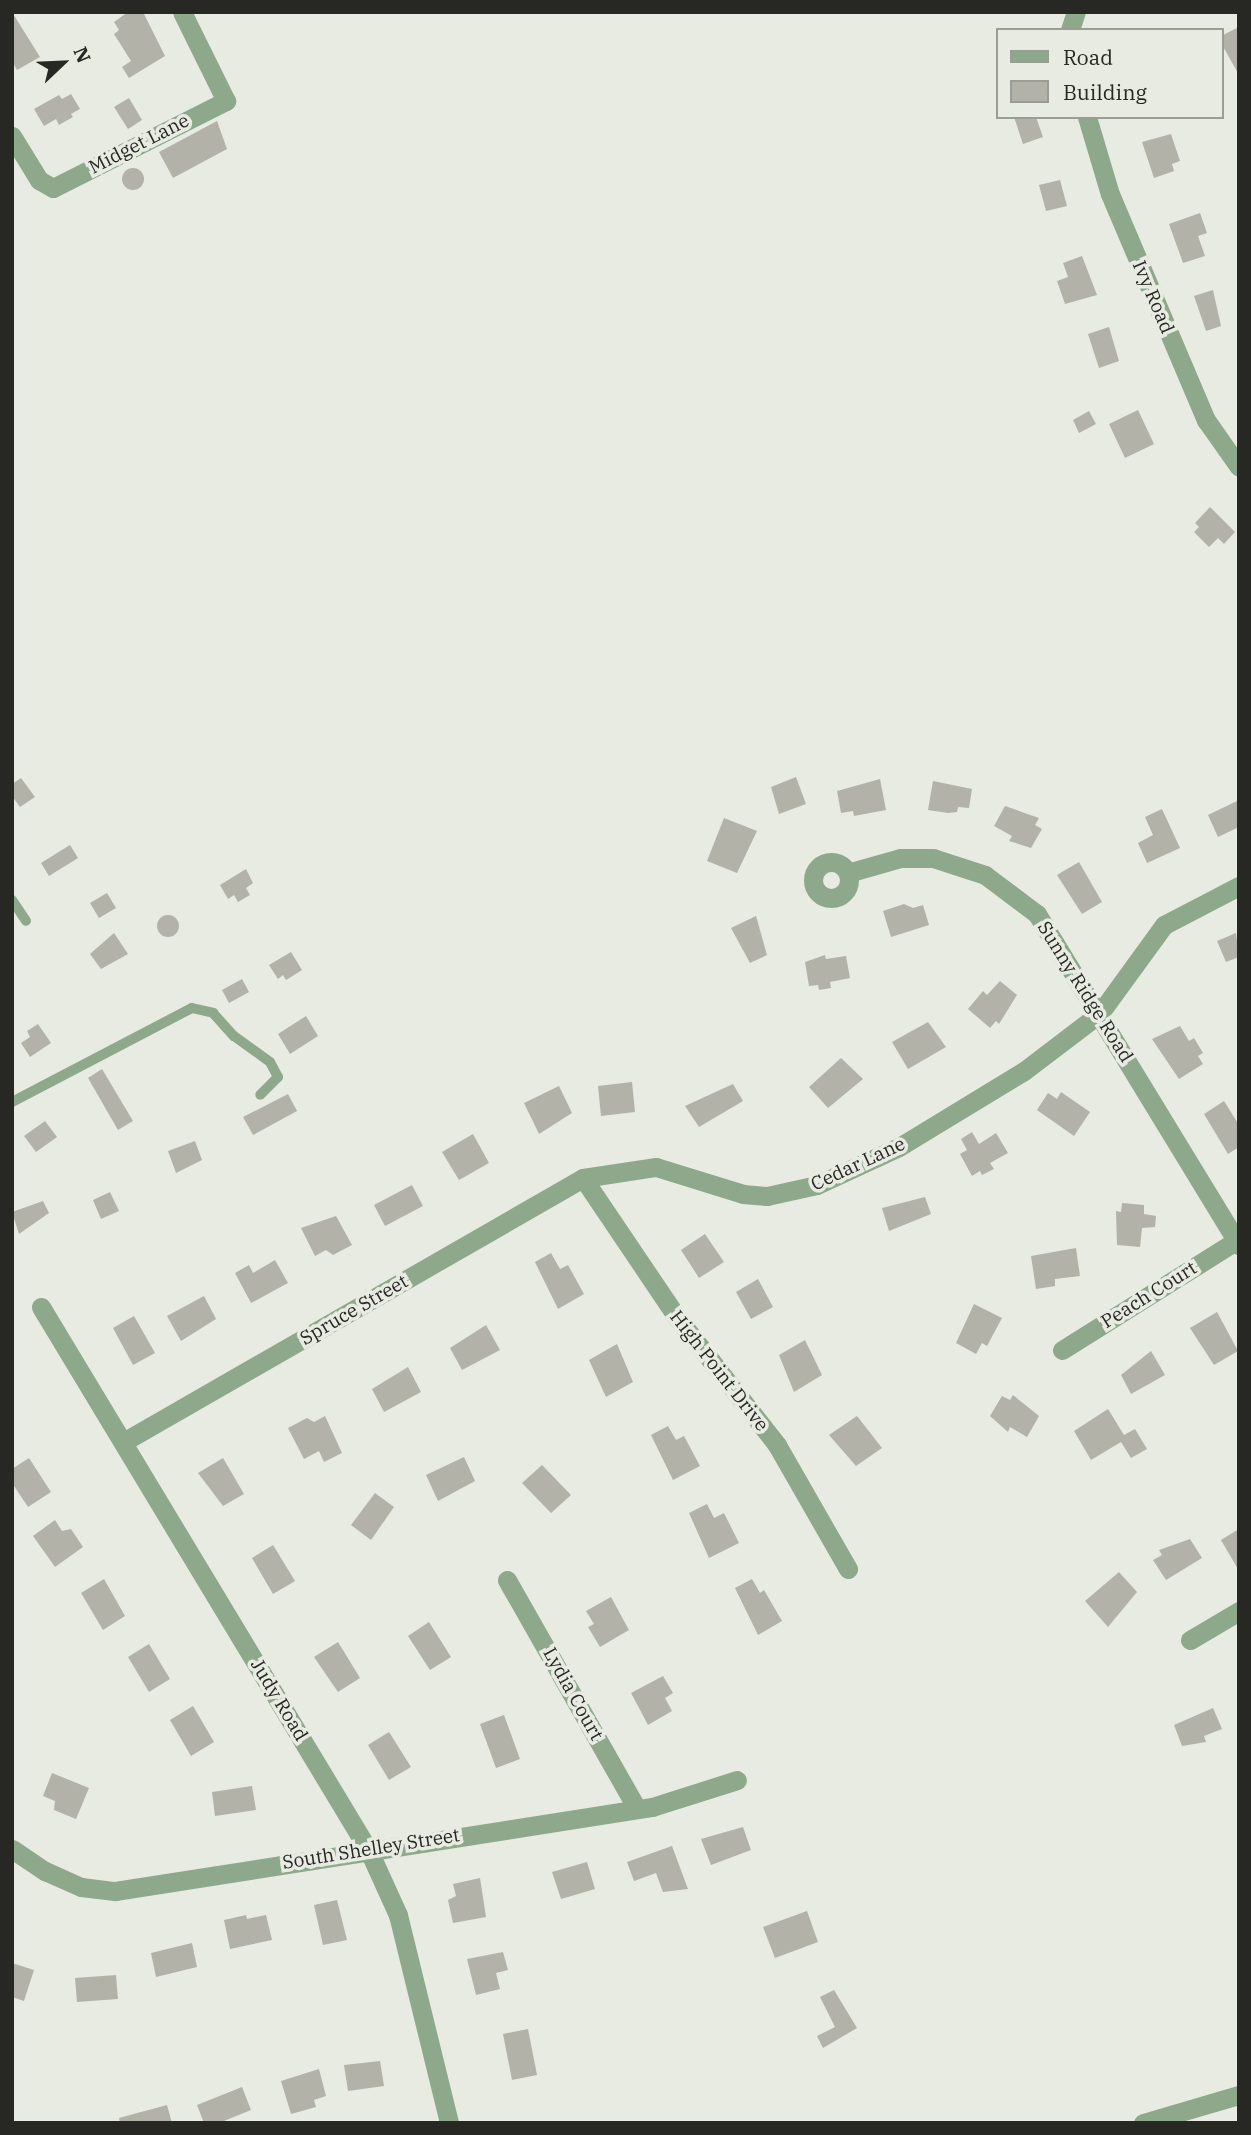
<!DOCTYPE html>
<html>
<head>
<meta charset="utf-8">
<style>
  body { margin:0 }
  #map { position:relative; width:1251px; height:2135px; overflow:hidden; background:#e7ebe1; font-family:"IBM Plex Serif",serif }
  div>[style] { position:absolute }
  .building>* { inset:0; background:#b3b2a8 }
  .round { border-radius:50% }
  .service>* { height:10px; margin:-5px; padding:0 5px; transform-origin:5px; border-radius:5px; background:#8ea88b }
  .minor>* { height:19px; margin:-9.5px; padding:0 9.5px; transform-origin:9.5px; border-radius:9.5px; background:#8ea88b }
  .minor>.ring { margin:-9.5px; padding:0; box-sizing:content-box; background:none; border:19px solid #8ea88b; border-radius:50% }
  .tertiary>* { height:19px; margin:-9.5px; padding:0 9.5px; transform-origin:9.5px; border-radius:9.5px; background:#8ea88b }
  span { translate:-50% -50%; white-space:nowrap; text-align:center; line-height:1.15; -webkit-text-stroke:7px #e7ebe1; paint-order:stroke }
  .street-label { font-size:19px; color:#272824 }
  .frame { position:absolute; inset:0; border:14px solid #272824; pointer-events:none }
  .legend { position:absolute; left:996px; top:28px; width:228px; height:91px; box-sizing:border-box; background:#e7ebe1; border:2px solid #9a9d95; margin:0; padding:9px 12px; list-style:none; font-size:21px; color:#272824 }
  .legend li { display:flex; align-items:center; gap:14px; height:35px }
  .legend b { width:35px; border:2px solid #9a9d95 }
  .north { position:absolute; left:28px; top:28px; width:70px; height:70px; -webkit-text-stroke:5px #e7ebe1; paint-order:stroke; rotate:67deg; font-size:19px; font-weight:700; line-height:28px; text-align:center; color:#272824 }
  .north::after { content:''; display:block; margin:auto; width:24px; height:32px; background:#272824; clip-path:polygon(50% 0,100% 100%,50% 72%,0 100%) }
</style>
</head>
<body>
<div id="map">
  <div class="building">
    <i style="clip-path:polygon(12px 12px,40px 57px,17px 70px,12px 61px)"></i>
    <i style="clip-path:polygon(128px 12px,143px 12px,165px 56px,129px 78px,122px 67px,131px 61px,114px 34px,119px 30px,114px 22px)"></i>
    <i style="clip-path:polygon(1239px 27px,1239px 75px,1221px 43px,1221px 36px)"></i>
    <i style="clip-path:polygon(71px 94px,80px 109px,71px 114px,73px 117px,59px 125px,56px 119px,44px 126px,34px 109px,59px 95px,62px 99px)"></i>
    <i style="clip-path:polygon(129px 98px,142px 120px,128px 129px,114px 107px)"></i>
    <i style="clip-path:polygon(1014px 117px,1036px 117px,1043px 137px,1023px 144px)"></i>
    <i style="clip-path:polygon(217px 121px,227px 149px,173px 178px,159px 152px)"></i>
    <i style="clip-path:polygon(1171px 134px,1180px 161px,1172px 164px,1174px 171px,1154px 178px,1142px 142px)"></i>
    <i class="round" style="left:122px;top:168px;width:22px;height:22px"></i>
    <i style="clip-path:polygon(1060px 180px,1067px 206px,1046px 211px,1039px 185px)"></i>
    <i style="clip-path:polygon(1200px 213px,1207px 233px,1198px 236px,1205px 256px,1183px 263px,1169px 224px)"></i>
    <i style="clip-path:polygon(1082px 256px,1097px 295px,1065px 304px,1057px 281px,1068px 277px,1063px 263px)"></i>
    <i style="clip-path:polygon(1213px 290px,1221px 326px,1206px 331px,1194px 296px)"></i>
    <i style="clip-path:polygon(1109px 327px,1119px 361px,1099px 368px,1088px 334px)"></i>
    <i style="clip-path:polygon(1138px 410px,1154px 444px,1125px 458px,1109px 424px)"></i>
    <i style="clip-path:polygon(1089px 411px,1096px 424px,1079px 433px,1073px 420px)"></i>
    <i style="clip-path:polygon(1210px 507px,1235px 532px,1224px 544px,1218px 538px,1209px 547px,1194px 532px,1199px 527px,1195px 523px)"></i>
    <i style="clip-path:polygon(796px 777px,806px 804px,779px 814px,771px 787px)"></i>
    <i style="clip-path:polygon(21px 778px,35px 797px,20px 807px,12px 796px,12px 784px)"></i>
    <i style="clip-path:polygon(880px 779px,886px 810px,854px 816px,853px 811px,841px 813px,837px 791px)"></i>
    <i style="clip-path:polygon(933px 781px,972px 789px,969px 808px,958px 807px,957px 812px,948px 813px,928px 810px)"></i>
    <i style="clip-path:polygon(1239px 800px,1239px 827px,1218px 837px,1208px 815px)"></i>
    <i style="clip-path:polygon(1005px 806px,1039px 818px,1035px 825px,1042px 829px,1031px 848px,1009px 841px,1012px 836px,994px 826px)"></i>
    <i style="clip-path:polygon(1162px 809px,1180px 848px,1147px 863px,1138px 843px,1153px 835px,1145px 817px)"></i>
    <i style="clip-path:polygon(724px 818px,757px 831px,737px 873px,707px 861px)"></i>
    <i style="clip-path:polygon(70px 845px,78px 858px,49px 876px,41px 863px)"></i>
    <i style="clip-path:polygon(1079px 862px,1102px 902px,1082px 914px,1057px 875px)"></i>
    <i style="clip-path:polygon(246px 869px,253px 883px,246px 888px,250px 895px,238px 902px,234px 895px,228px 899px,220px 885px)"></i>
    <i style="clip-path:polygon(107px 893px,116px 908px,99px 918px,90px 903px)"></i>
    <i style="clip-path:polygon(904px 904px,913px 908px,923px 905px,929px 925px,891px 937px,883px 911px)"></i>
    <i class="round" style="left:157px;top:915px;width:22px;height:22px"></i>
    <i style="clip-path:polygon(756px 916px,767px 955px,750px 963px,731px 928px)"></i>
    <i style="clip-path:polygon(114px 933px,128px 954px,101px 969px,90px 954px)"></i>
    <i style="clip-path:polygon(1236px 933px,1239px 957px,1226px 962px,1217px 941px)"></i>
    <i style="clip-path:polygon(291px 952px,302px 970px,286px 980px,283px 975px,278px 979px,269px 965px)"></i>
    <i style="clip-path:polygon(825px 955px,826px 959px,846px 956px,850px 978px,830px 982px,831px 988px,819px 990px,818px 985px,809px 986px,805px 962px)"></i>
    <i style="clip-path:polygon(242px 979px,249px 992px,229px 1003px,222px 990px)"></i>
    <i style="clip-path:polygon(1000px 981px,1017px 995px,999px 1024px,996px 1021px,990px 1028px,968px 1009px,983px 991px,987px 995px)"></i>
    <i style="clip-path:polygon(306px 1016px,318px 1036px,290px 1054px,278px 1034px)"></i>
    <i style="clip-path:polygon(928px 1022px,946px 1047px,908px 1069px,892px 1042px)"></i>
    <i style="clip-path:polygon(38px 1024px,51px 1043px,30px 1057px,21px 1043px,30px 1037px,27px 1031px)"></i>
    <i style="clip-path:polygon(1180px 1026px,1189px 1041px,1194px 1038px,1203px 1053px,1198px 1056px,1203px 1064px,1179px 1079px,1152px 1039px)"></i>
    <i style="clip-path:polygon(841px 1058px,863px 1079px,828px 1108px,809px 1087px)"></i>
    <i style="clip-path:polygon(102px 1069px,133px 1121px,118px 1130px,88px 1078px)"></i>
    <i style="clip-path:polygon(632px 1082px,635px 1112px,601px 1116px,598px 1086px)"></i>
    <i style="clip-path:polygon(733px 1084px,743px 1101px,699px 1127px,685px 1106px)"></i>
    <i style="clip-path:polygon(559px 1086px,572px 1113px,539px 1134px,524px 1103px)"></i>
    <i style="clip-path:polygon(1061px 1092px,1090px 1112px,1074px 1136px,1037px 1110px,1048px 1093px,1057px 1099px)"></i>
    <i style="clip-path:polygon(288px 1094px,297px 1111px,253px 1135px,243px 1117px)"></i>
    <i style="clip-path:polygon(1224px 1101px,1239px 1125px,1239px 1147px,1228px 1154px,1204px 1114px)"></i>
    <i style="clip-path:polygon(45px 1121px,57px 1137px,36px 1152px,24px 1136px)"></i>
    <i style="clip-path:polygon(972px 1132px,979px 1144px,996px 1133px,1008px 1153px,990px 1163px,994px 1169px,982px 1175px,980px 1171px,972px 1176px,960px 1154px,967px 1150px,961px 1139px)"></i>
    <i style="clip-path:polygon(473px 1134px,489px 1163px,459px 1180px,442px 1152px)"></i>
    <i style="clip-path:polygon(195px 1141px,202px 1160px,176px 1173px,168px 1151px)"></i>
    <i style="clip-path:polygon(412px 1185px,423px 1206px,385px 1226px,374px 1205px)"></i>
    <i style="clip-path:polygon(110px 1192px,119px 1211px,101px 1219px,93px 1200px)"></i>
    <i style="clip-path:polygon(925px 1197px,931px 1214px,889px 1231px,882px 1208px)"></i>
    <i style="clip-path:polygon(43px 1201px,49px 1213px,19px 1234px,12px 1212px)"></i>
    <i style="clip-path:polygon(1122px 1203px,1144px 1205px,1144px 1214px,1156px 1216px,1155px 1227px,1142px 1228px,1140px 1247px,1117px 1245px,1116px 1211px,1121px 1212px)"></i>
    <i style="clip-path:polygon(336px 1216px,352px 1245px,333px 1255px,326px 1250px,315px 1256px,301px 1228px)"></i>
    <i style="clip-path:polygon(705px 1234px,724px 1262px,699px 1278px,681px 1250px)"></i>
    <i style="clip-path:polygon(1076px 1248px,1080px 1276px,1055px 1279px,1055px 1286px,1036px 1289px,1031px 1256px)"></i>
    <i style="clip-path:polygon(551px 1253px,560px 1269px,568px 1265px,584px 1294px,558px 1309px,535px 1262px)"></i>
    <i style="clip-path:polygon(275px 1260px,288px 1283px,251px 1303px,235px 1273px,249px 1265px,253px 1273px)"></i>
    <i style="clip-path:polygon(758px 1279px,773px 1307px,751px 1319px,736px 1292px)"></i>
    <i style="clip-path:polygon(204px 1296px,216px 1319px,181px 1341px,167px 1316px)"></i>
    <i style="clip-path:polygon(974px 1304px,1002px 1318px,987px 1346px,982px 1343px,976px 1354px,956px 1343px)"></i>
    <i style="clip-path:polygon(1217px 1312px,1238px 1351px,1214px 1365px,1190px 1328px)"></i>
    <i style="clip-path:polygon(134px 1316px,155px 1353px,133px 1365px,113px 1328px)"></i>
    <i style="clip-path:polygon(486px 1325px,500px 1350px,462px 1370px,450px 1348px)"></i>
    <i style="clip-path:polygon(805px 1340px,822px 1375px,794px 1392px,779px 1355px)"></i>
    <i style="clip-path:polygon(617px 1344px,633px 1382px,606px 1397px,589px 1360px)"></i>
    <i style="clip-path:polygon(1151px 1351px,1165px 1375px,1131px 1394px,1121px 1375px)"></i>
    <i style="clip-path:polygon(408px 1367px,421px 1392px,384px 1412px,372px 1389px)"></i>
    <i style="clip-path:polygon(1013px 1395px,1039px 1416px,1027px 1437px,1010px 1427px,1008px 1432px,990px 1416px,1002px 1396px,1010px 1400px)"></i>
    <i style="clip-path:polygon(1108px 1409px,1124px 1435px,1135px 1429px,1147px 1449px,1131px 1458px,1121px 1442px,1091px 1460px,1074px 1431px)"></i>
    <i style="clip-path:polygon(325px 1416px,342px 1453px,324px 1462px,319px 1451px,304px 1459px,288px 1428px,307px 1418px,314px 1422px)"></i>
    <i style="clip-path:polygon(857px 1416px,882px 1448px,856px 1466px,829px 1435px)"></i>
    <i style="clip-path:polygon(668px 1426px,676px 1440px,684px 1436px,700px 1466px,673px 1480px,651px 1435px)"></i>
    <i style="clip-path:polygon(464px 1457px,475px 1481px,438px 1501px,426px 1475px)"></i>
    <i style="clip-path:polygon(29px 1458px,51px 1492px,28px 1507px,12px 1483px,12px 1469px)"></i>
    <i style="clip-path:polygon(223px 1458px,244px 1494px,223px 1506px,198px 1473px)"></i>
    <i style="clip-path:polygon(542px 1465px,571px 1495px,551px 1513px,522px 1483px)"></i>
    <i style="clip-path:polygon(375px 1493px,394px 1507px,371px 1540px,351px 1525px)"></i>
    <i style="clip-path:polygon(707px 1504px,714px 1518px,724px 1513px,739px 1543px,709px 1558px,689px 1513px)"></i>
    <i style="clip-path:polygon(55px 1520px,62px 1531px,71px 1529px,83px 1547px,55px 1567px,33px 1536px)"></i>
    <i style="clip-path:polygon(1239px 1529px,1239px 1571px,1221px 1540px)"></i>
    <i style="clip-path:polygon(1190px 1539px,1202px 1558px,1166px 1580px,1153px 1560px,1162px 1555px,1159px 1550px)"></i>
    <i style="clip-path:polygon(273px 1545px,295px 1581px,273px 1594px,252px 1558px)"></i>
    <i style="clip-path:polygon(1119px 1572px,1137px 1592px,1108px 1627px,1085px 1601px)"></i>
    <i style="clip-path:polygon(104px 1579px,125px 1616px,103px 1630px,81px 1593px)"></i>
    <i style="clip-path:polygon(752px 1579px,760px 1593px,764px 1590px,782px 1621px,758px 1635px,735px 1588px)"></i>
    <i style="clip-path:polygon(611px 1597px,629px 1630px,600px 1647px,588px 1627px,594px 1624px,586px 1611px)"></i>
    <i style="clip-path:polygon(429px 1622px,451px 1657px,430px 1670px,408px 1636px)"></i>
    <i style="clip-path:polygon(338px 1642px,360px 1678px,338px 1692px,314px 1657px)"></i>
    <i style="clip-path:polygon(149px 1644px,170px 1679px,149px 1692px,128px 1657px)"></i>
    <i style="clip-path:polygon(663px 1676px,673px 1693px,665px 1698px,672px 1711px,648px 1725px,631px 1693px)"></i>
    <i style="clip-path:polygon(193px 1706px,214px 1742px,191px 1756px,170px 1720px)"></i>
    <i style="clip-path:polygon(1213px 1708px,1222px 1729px,1204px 1736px,1206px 1742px,1182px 1746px,1174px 1725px)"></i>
    <i style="clip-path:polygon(504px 1715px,520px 1759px,496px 1768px,480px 1724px)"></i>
    <i style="clip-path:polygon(389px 1732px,411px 1767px,389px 1780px,368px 1745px)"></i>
    <i style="clip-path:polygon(52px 1773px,89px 1788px,76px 1819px,54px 1810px,55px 1801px,43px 1796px)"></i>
    <i style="clip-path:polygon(252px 1786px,256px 1810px,215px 1816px,212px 1792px)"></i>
    <i style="clip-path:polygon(743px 1827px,751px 1850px,711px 1865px,701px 1839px)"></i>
    <i style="clip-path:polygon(672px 1846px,688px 1889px,663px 1892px,656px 1873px,634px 1881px,627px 1862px)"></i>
    <i style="clip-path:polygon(587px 1862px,595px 1889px,561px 1899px,552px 1872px)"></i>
    <i style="clip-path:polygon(480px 1878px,486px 1917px,453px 1923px,448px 1900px,456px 1896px,453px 1884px)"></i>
    <i style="clip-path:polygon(337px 1900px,347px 1940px,323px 1945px,314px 1905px)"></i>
    <i style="clip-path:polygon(807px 1911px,818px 1942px,775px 1958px,763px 1927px)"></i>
    <i style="clip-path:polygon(246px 1915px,247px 1919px,266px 1915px,272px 1940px,230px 1949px,224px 1920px)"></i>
    <i style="clip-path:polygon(192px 1943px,197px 1967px,156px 1977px,151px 1953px)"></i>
    <i style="clip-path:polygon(503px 1952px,508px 1970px,496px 1973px,500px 1989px,476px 1995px,467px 1959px)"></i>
    <i style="clip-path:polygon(12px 1963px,34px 1970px,24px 2001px,12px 1997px)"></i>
    <i style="clip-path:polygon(116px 1975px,118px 1999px,77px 2002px,75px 1978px)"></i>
    <i style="clip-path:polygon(834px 1990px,857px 2028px,823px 2048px,817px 2036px,835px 2027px,820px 1997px)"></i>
    <i style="clip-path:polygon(528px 2029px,537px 2075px,512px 2080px,503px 2034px)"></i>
    <i style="clip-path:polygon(380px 2061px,384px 2086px,348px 2091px,344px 2065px)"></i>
    <i style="clip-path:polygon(319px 2069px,326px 2096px,314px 2100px,316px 2107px,291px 2114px,281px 2081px)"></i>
    <i style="clip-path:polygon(242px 2087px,251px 2110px,219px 2123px,204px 2123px,197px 2105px)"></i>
    <i style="clip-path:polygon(167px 2105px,172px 2123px,120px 2123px,119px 2118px)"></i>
  </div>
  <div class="service">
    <i style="left:12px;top:900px;width:25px;rotate:56deg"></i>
    <i style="left:12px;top:1102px;width:203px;rotate:-27.6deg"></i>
    <i style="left:192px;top:1008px;width:22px;rotate:13deg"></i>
    <i style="left:213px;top:1013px;width:31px;rotate:48deg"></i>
    <i style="left:234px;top:1036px;width:44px;rotate:35.8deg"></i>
    <i style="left:270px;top:1062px;width:17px;rotate:62deg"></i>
    <i style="left:278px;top:1077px;width:25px;rotate:135deg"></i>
  </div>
  <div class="minor">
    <i style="left:1070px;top:30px;width:19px;rotate:-72deg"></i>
    <i style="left:1087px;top:117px;width:80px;rotate:73.4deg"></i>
    <i style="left:1110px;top:194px;width:246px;rotate:67deg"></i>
    <i style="left:1206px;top:420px;width:57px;rotate:54.9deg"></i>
    <i style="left:12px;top:136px;width:52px;rotate:58.5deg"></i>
    <i style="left:39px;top:180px;width:16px;rotate:30deg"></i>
    <i style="left:53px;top:188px;width:194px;rotate:-26.7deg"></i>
    <i style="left:226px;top:101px;width:99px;rotate:-116.3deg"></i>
    <i class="ring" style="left:813px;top:862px;width:17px;height:17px"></i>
    <i style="left:851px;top:872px;width:51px;rotate:-15.9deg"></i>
    <i style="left:900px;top:858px;width:33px"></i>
    <i style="left:933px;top:858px;width:55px;rotate:18.1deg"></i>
    <i style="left:985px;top:875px;width:65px;rotate:36.9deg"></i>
    <i style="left:1037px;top:914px;width:388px;rotate:58.6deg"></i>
    <i style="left:583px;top:1178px;width:166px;rotate:56deg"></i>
    <i style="left:676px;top:1316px;width:164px;rotate:51.9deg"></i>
    <i style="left:777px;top:1445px;width:143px;rotate:60.2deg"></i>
    <i style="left:41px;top:1307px;width:635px;rotate:58.91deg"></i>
    <i style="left:369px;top:1851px;width:70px;rotate:65.6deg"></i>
    <i style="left:398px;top:1915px;width:214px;rotate:76.2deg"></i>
    <i style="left:1062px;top:1350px;width:205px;rotate:-32.1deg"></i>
    <i style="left:125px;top:1441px;width:528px;rotate:-29.87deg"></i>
    <i style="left:583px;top:1178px;width:74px;rotate:-8.6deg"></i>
    <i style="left:656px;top:1167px;width:91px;rotate:17.2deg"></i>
    <i style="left:743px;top:1194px;width:24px;rotate:5deg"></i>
    <i style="left:767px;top:1196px;width:51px;rotate:-12.4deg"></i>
    <i style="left:817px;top:1185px;width:90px;rotate:-24.9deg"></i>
    <i style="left:899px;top:1147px;width:146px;rotate:-31.3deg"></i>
    <i style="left:1024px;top:1071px;width:96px;rotate:-37.3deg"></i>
    <i style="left:1100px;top:1013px;width:109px;rotate:-54deg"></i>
    <i style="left:1164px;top:925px;width:85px;rotate:-27.5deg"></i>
    <i style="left:507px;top:1580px;width:263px;rotate:60.4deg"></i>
    <i style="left:1190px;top:1640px;width:57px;rotate:-30.6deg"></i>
    <i style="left:12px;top:1849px;width:40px;rotate:34deg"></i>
    <i style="left:45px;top:1871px;width:39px;rotate:24deg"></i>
    <i style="left:81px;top:1887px;width:34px;rotate:7deg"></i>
    <i style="left:115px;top:1891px;width:544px;rotate:-8.89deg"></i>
    <i style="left:652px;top:1807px;width:89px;rotate:-17.6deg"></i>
  </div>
  <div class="tertiary">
    <i style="left:1143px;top:2123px;width:100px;rotate:-16.3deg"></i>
  </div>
  <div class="street-label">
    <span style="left:139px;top:144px;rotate:-27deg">Midget Lane</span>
    <span style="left:1153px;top:297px;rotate:67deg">Ivy Road</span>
    <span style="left:1085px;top:992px;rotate:58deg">Sunny Ridge Road</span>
    <span style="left:858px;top:1164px;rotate:-25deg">Cedar Lane</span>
    <span style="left:1149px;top:1295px;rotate:-32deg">Peach Court</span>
    <span style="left:354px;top:1310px;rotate:-30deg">Spruce Street</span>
    <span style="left:719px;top:1371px;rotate:52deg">High Point Drive</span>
    <span style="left:573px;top:1694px;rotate:61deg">Lydia Court</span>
    <span style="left:279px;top:1700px;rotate:59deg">Judy Road</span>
    <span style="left:371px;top:1849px;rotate:-9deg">South Shelley Street</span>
  </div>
  <div class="frame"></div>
  <ul class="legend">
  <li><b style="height:9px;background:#8ea88b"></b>Road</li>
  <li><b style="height:19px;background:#b3b2a8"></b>Building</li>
  </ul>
  <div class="north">N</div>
</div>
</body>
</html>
